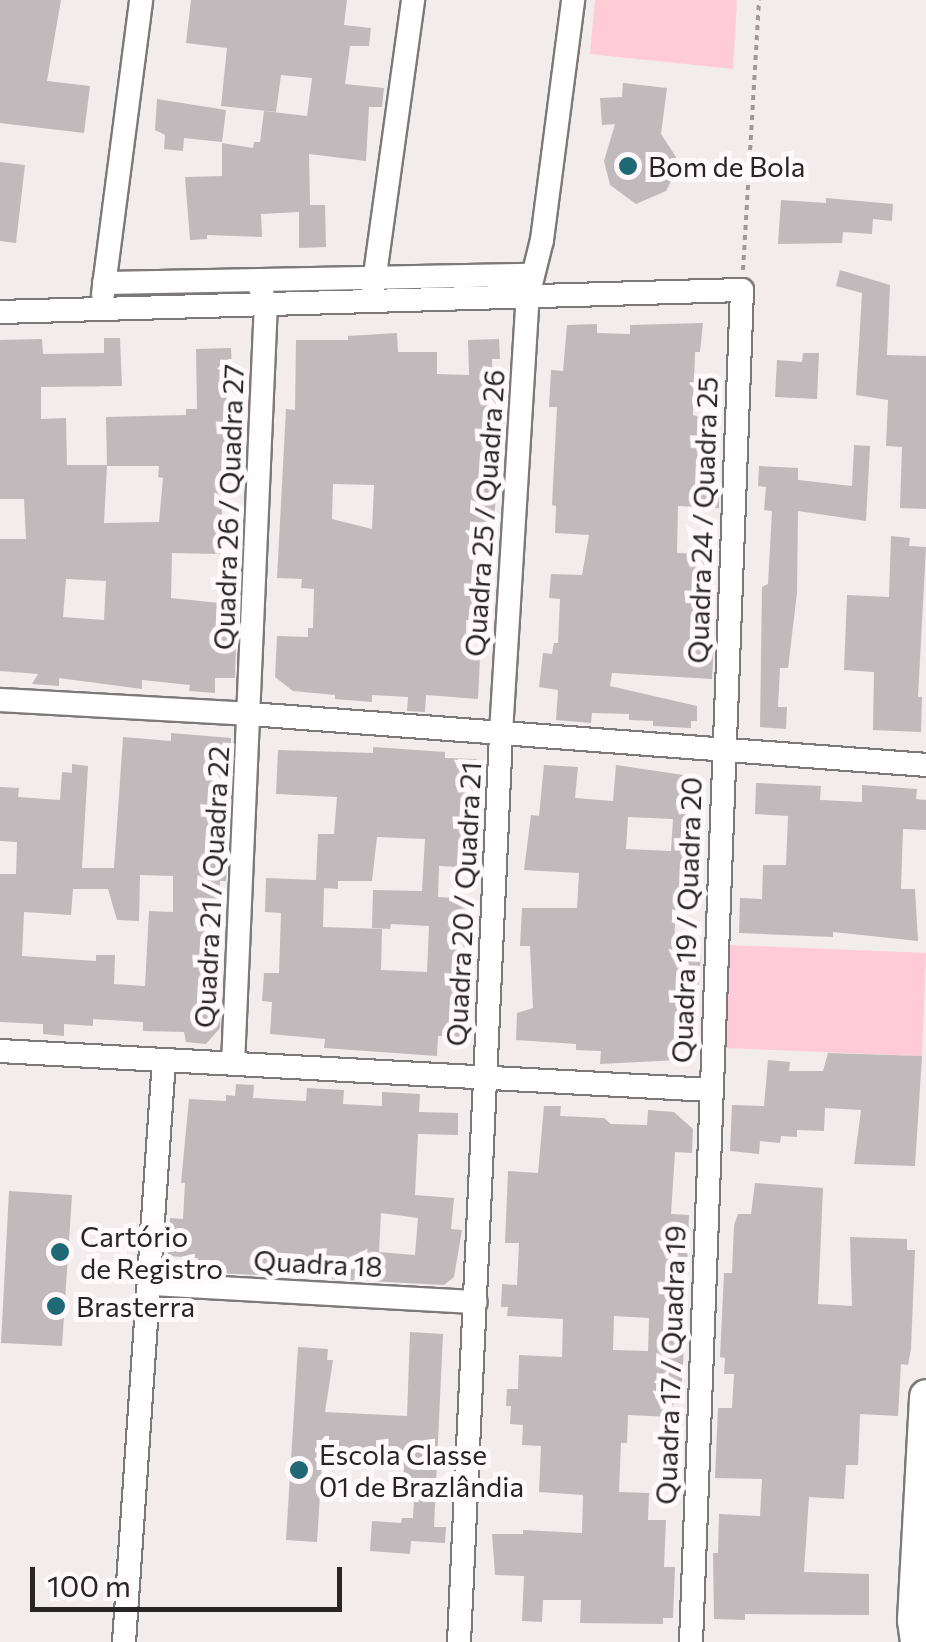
<!DOCTYPE html>
<html>
<head>
<meta charset="utf-8">
<style>
  body { margin:0 }
  #map { position:relative; width:926px; height:1642px; overflow:hidden; background:#f2eced; font-family:Commissioner,sans-serif }
  div>[style] { position:absolute }
  .green>* { inset:0; background:#ffcbd7 }
  .building>* { inset:0; background:#c0babc }
  .path>* { height:4px; margin-top:-2px; transform-origin:0; background:repeating-linear-gradient(90deg,#9d999a 0 5px,transparent 0 10px) }
  .roads { filter:drop-shadow(2px 0 #7d7879) drop-shadow(-2px 0 #7d7879) drop-shadow(0 2px #7d7879) drop-shadow(0 -2px #7d7879) }
  .street>* { height:22px; margin:-11px; padding:0 11px; transform-origin:11px; border-radius:11px; background:#fff }
  .secondary>* { height:32px; margin:-16px; padding:0 16px; transform-origin:16px; border-radius:16px; background:#fff }
  .dots>* { width:28px; height:28px; translate:-50% -50%; box-sizing:border-box; border:5px solid #fff9fb; border-radius:50% }
  span { translate:-50% -50%; white-space:nowrap; text-align:center; line-height:1.15; -webkit-text-stroke:10px #fff9fb; paint-order:stroke }
  .poi-label { font-size:28px; color:#272526 }
  .left { translate:0 -50%; text-align:left }
  .street-label { font-size:28px; color:#272526 }
  .scale { position:absolute; left:30px; top:1567px; width:312px; height:45px; box-sizing:border-box; border:5px solid #272526; border-top:0; padding-left:12px; font-size:30px; line-height:35px; white-space:nowrap; color:#272526; -webkit-text-stroke:8px #fff9fb; paint-order:stroke }
</style>
</head>
<body>
<div id="map">
  <div class="green">
    <i style="clip-path:polygon(595px 0,737px 0,733px 69px,590px 54px)"></i>
    <i style="clip-path:polygon(728px 945px,926px 953px,922px 1056px,724px 1048px)"></i>
  </div>
  <div class="building">
    <i style="clip-path:polygon(0 0,61px 0,47px 81px,90px 86px,84px 133px,0 123px)"></i>
    <i style="clip-path:polygon(191px 0,347px 0,344px 25px,371px 28px,369px 46px,350px 46px,345px 84px,384px 88px,382px 107px,369px 107px,366px 161px,309px 154px,310px 205px,325px 205px,326px 247px,299px 248px,299px 212px,261px 214px,262px 237px,207px 235px,207px 239px,190px 240px,185px 177px,222px 176px,222px 143px,253px 148px,254px 142px,260px 142px,264px 111px,307px 116px,312px 78px,281px 75px,276px 112px,221px 106px,227px 48px,186px 43px)"></i>
    <i style="clip-path:polygon(623px 83px,667px 88px,661px 134px,676px 157px,677px 169px,666px 191px,636px 204px,610px 185px,604px 161px,615px 124px,602px 125px,600px 98px,622px 97px)"></i>
    <i style="clip-path:polygon(157px 99px,226px 110px,222px 142px,184px 138px,183px 151px,164px 149px,165px 135px,155px 130px)"></i>
    <i style="clip-path:polygon(0 162px,25px 165px,16px 243px,0 241px)"></i>
    <i style="clip-path:polygon(826px 198px,893px 204px,892px 221px,873px 219px,872px 234px,843px 232px,842px 243px,778px 244px,781px 200px,826px 203px)"></i>
    <i style="clip-path:polygon(840px 270px,890px 285px,887px 355px,926px 356px,926px 509px,900px 508px,902px 447px,886px 446px,888px 400px,856px 395px,862px 293px,836px 286px)"></i>
    <i style="clip-path:polygon(703px 323px,700px 352px,695px 352px,693px 415px,699px 417px,696px 489px,719px 490px,719px 508px,678px 506px,677px 553px,708px 554px,707px 577px,697px 577px,694px 641px,714px 642px,712px 679px,612px 673px,610px 686px,697px 706px,697px 721px,691px 721px,691px 728px,653px 726px,653px 721px,629px 720px,629px 714px,592px 713px,591px 723px,556px 720px,558px 690px,539px 687px,543px 653px,552px 654px,554px 643px,558px 643px,560px 599px,549px 598px,551px 574px,582px 575px,589px 535px,555px 533px,556px 506px,552px 505px,557px 407px,549px 407px,551px 370px,563px 371px,567px 325px,597px 324px,597px 333px,630px 334px,630px 325px)"></i>
    <i style="clip-path:polygon(evenodd,397px 333px,398px 352px,437px 352px,437px 374px,469px 375px,468px 340px,499px 339px,500px 359px,492px 359px,493px 399px,507px 399px,492px 534px,474px 533px,472px 586px,481px 587px,479px 620px,466px 620px,466px 657px,480px 658px,478px 699px,426px 695px,425px 712px,407px 711px,408px 697px,372px 695px,372px 702px,335px 699px,335px 695px,293px 691px,275px 677px,277px 636px,308px 637px,308px 628px,313px 628px,314px 589px,301px 588px,302px 579px,277px 578px,286px 409px,295px 410px,296px 340px,348px 340px,348px 336px,397px 333px,333px 484px,374px 485px,372px 529px,332px 519px,333px 484px)"></i>
    <i style="clip-path:polygon(evenodd,104px 338px,120px 338px,122px 386px,41px 387px,41px 419px,66px 418px,67px 465px,107px 465px,104px 523px,159px 522px,163px 478px,158px 477px,159px 466px,107px 466px,106px 417px,186px 415px,186px 409px,197px 409px,196px 349px,231px 348px,233px 395px,227px 396px,220px 554px,172px 553px,171px 598px,229px 604px,228px 645px,236px 645px,235px 678px,215px 678px,215px 693px,189px 691px,190px 685px,142px 680px,142px 689px,59px 678px,59px 686px,32px 684px,38px 674px,0 671px,0 539px,26px 539px,24px 499px,0 499px,0 340px,42px 339px,43px 354px,104px 353px,104px 338px,66px 579px,106px 581px,104px 620px,63px 617px,66px 579px)"></i>
    <i style="clip-path:polygon(803px 353px,819px 353px,817px 399px,775px 397px,777px 360px,802px 362px)"></i>
    <i style="clip-path:polygon(854px 445px,870px 446px,866px 521px,798px 511px,797px 593px,788px 668px,780px 668px,778px 707px,787px 707px,786px 729px,760px 727px,762px 587px,768px 584px,772px 511px,764px 510px,766px 487px,758px 486px,759px 466px,798px 468px,798px 480px,852px 486px)"></i>
    <i style="clip-path:polygon(891px 536px,910px 538px,909px 546px,926px 547px,918px 697px,922px 697px,921px 732px,873px 730px,874px 672px,844px 670px,847px 595px,889px 597px)"></i>
    <i style="clip-path:polygon(evenodd,171px 733px,231px 738px,228px 831px,218px 830px,217px 862px,227px 862px,226px 881px,220px 881px,219px 923px,211px 923px,211px 960px,222px 960px,220px 1028px,206px 1044px,186px 1042px,184px 1032px,143px 1031px,143px 1022px,93px 1019px,93px 1026px,64px 1024px,64px 1036px,43px 1034px,43px 1024px,0 1022px,0 874px,16px 874px,17px 842px,0 841px,0 787px,19px 788px,18px 797px,60px 800px,62px 772px,72px 773px,72px 764px,88px 766px,82px 868px,114px 868px,123px 737px,171px 741px,171px 733px,140px 875px,173px 876px,173px 912px,149px 911px,145px 986px,114px 984px,115px 955px,96px 955px,96px 961px,22px 956px,24px 912px,71px 915px,73px 889px,108px 889px,117px 920px,139px 921px,140px 875px)"></i>
    <i style="clip-path:polygon(evenodd,373px 747px,445px 752px,445px 758px,476px 759px,481px 764px,475px 842px,481px 842px,480px 868px,439px 866px,438px 897px,469px 899px,464px 982px,470px 982px,467px 1037px,438px 1036px,437px 1056px,324px 1048px,325px 1039px,270px 1034px,272px 1002px,262px 1001px,264px 973px,279px 973px,281px 913px,265px 912px,266px 878px,316px 880px,318px 834px,334px 834px,337px 797px,276px 794px,278px 750px,373px 753px,373px 747px,377px 837px,425px 839px,422px 891px,373px 890px,372px 928px,390px 929px,391px 924px,429px 926px,427px 972px,381px 970px,382px 929px,323px 927px,324px 888px,338px 889px,338px 881px,372px 881px,377px 837px)"></i>
    <i style="clip-path:polygon(evenodd,544px 765px,578px 767px,575px 798px,613px 801px,616px 765px,690px 776px,688px 851px,697px 853px,695px 894px,676px 893px,674px 953px,701px 954px,698px 1000px,678px 999px,678px 1060px,600px 1064px,601px 1051px,576px 1050px,576px 1044px,516px 1040px,517px 1013px,533px 1008px,530px 946px,520px 946px,522px 908px,577px 908px,579px 873px,524px 870px,531px 815px,539px 816px,544px 765px,628px 817px,673px 819px,671px 851px,626px 849px,628px 817px)"></i>
    <i style="clip-path:polygon(756px 783px,821px 786px,820px 800px,862px 802px,862px 785px,917px 789px,916px 799px,926px 800px,926px 830px,903px 829px,901px 889px,915px 889px,918px 941px,833px 932px,833px 937px,739px 933px,740px 898px,762px 899px,763px 865px,786px 865px,788px 816px,755px 814px)"></i>
    <i style="clip-path:polygon(828px 1053px,922px 1056px,915px 1166px,854px 1164px,861px 1110px,825px 1108px,824px 1131px,797px 1130px,797px 1137px,781px 1136px,780px 1143px,760px 1141px,759px 1154px,730px 1151px,732px 1105px,764px 1106px,768px 1060px,790px 1062px,789px 1071px,823px 1071px)"></i>
    <i style="clip-path:polygon(evenodd,236px 1084px,254px 1085px,253px 1098px,306px 1101px,307px 1088px,344px 1090px,343px 1104px,382px 1106px,382px 1092px,420px 1094px,419px 1112px,458px 1113px,458px 1135px,418px 1134px,415px 1195px,454px 1198px,451px 1229px,462px 1230px,454px 1277px,444px 1285px,311px 1278px,311px 1266px,278px 1263px,277px 1276px,197px 1272px,198px 1258px,168px 1256px,170px 1218px,183px 1219px,185px 1183px,181px 1183px,189px 1099px,226px 1101px,226px 1095px,235px 1096px,236px 1084px,381px 1213px,418px 1218px,415px 1255px,379px 1252px,381px 1213px)"></i>
    <i style="clip-path:polygon(evenodd,544px 1106px,561px 1106px,560px 1116px,604px 1118px,611px 1124px,647px 1125px,648px 1110px,674px 1112px,693px 1129px,692px 1153px,675px 1152px,671px 1214px,689px 1215px,687px 1266px,674px 1265px,672px 1324px,685px 1325px,682px 1382px,674px 1381px,673px 1417px,628px 1415px,627px 1443px,621px 1443px,619px 1492px,649px 1493px,648px 1520px,666px 1520px,664px 1567px,675px 1567px,673px 1618px,663px 1618px,663px 1624px,580px 1623px,581px 1600px,543px 1600px,542px 1622px,522px 1621px,524px 1576px,495px 1575px,492px 1534px,523px 1534px,523px 1530px,582px 1533px,583px 1495px,539px 1492px,541px 1446px,522px 1445px,523px 1425px,510px 1424px,511px 1406px,506px 1406px,507px 1389px,518px 1389px,519px 1355px,562px 1357px,563px 1319px,507px 1316px,508px 1307px,501px 1307px,502px 1284px,517px 1285px,519px 1243px,505px 1243px,508px 1171px,538px 1173px,544px 1106px,614px 1316px,649px 1318px,648px 1351px,613px 1350px,614px 1316px)"></i>
    <i style="clip-path:polygon(755px 1183px,823px 1188px,818px 1304px,852px 1306px,850px 1237px,907px 1239px,907px 1250px,915px 1250px,911px 1349px,908px 1365px,901px 1364px,898px 1416px,860px 1414px,858px 1465px,846px 1465px,844px 1499px,809px 1497px,804px 1572px,869px 1574px,869px 1615px,745px 1614px,745px 1620px,714px 1619px,713px 1553px,718px 1553px,719px 1514px,760px 1516px,762px 1479px,715px 1478px,718px 1408px,732px 1408px,734px 1374px,724px 1374px,725px 1358px,720px 1357px,724px 1273px,732px 1273px,734px 1225px,738px 1214px,751px 1214px)"></i>
    <i style="clip-path:polygon(9px 1191px,72px 1195px,62px 1346px,1px 1343px)"></i>
    <i style="clip-path:polygon(410px 1332px,443px 1334px,434px 1527px,446px 1527px,445px 1543px,411px 1541px,410px 1554px,370px 1551px,372px 1521px,401px 1523px,402px 1518px,413px 1518px,415px 1482px,403px 1481px,404px 1466px,322px 1463px,317px 1542px,286px 1540px,298px 1347px,328px 1349px,327px 1360px,333px 1360px,325px 1412px,407px 1416px)"></i>
  </div>
  <div class="path">
    <i style="left:743px;top:270px;width:270px;rotate:-86.6deg"></i>
  </div>
  <div class="roads">
    <div class="street">
      <i style="left:104px;top:283px;width:429px;rotate:-1.1deg"></i>
      <i style="left:373px;top:289px;width:292px;rotate:-82.1deg"></i>
      <i style="left:103px;top:294px;width:296px;rotate:-82.6deg"></i>
      <i style="left:0;top:312px;width:742px;rotate:-1.7deg"></i>
      <i style="left:742px;top:290px;width:1353px;rotate:92.16deg"></i>
      <i style="left:0;top:700px;width:250px;rotate:3.2deg"></i>
      <i style="left:250px;top:714px;width:678px;rotate:4.31deg"></i>
      <i style="left:0;top:1051px;width:711px;rotate:3.14deg"></i>
      <i style="left:233px;top:1064px;width:762px;rotate:-87.52deg"></i>
      <i style="left:266px;top:303px;width:24px;rotate:-112deg"></i>
      <i style="left:150px;top:1284px;width:326px;rotate:3.2deg"></i>
      <i style="left:124px;top:1642px;width:583px;rotate:-86.07deg"></i>
      <i style="left:459px;top:1642px;width:910px;rotate:-87.35deg"></i>
      <i style="left:501px;top:733px;width:438px;rotate:-86.5deg"></i>
      <i style="left:528px;top:296px;width:58px;rotate:-76deg"></i>
      <i style="left:542px;top:240px;width:242px;rotate:-82.6deg"></i>
    </div>
    <div class="secondary">
      <i style="left:917px;top:1642px;width:22px;rotate:-98deg"></i>
      <i style="left:914px;top:1620px;width:224px;rotate:-86.9deg"></i>
    </div>
  </div>
  <div class="dots">
    <i style="left:628px;top:166px;background:#1f6875"></i>
    <i style="left:60px;top:1252px;background:#1f6875"></i>
    <i style="left:56px;top:1306px;background:#1f6875"></i>
    <i style="left:299px;top:1470px;background:#1f6875"></i>
  </div>
  <div class="poi-label">
    <span class="left" style="left:648px;top:166px">Bom de Bola</span>
    <span class="left" style="left:80px;top:1252px">Cartório<br>de Registro</span>
    <span class="left" style="left:76px;top:1306px">Brasterra</span>
    <span class="left" style="left:319px;top:1470px">Escola Classe<br>01 de Brazlândia</span>
  </div>
  <div class="street-label">
    <span style="left:228px;top:507px;rotate:-88deg">Quadra 26 / Quadra 27</span>
    <span style="left:484px;top:513px;rotate:-86deg">Quadra 25 / Quadra 26</span>
    <span style="left:702px;top:520px;rotate:-88deg">Quadra 24 / Quadra 25</span>
    <span style="left:211px;top:887px;rotate:-87deg">Quadra 21 / Quadra 22</span>
    <span style="left:463px;top:904px;rotate:-87deg">Quadra 20 / Quadra 21</span>
    <span style="left:686px;top:920px;rotate:-88deg">Quadra 19 / Quadra 20</span>
    <span style="left:318px;top:1263px;rotate:3deg">Quadra 18</span>
    <span style="left:670px;top:1365px;rotate:-88deg">Quadra 17 / Quadra 19</span>
  </div>
  <div class="scale">100 m</div>
</div>
</body>
</html>
